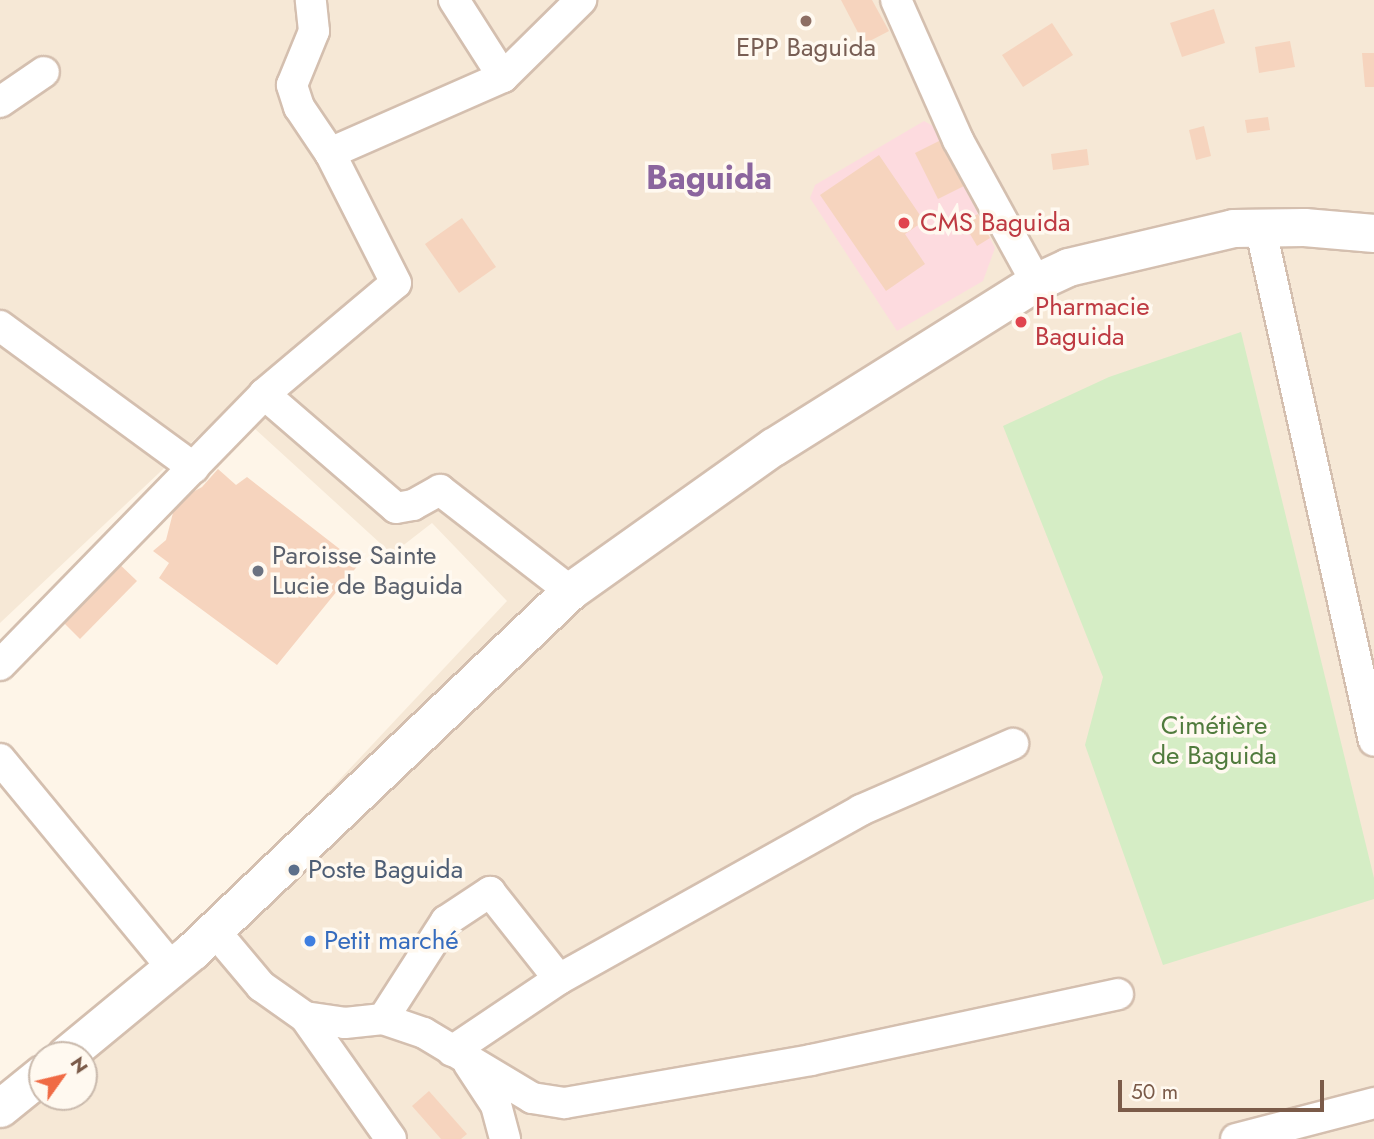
<!DOCTYPE html>
<html>
<head>
<meta charset="utf-8">
<style>
  body { margin:0 }
  #map { position:relative; width:1374px; height:1139px; overflow:hidden; background:#fef5e8; font-family:Jost,sans-serif }
  div>[style] { position:absolute }
  .residential>* { inset:0; background:#f6e8d6 }
  .medical>* { inset:0; background:#fddbdf }
  .green>* { inset:0; background:#d5edc5 }
  .building>* { inset:0; background:#f6d4be }
  .roads { filter:drop-shadow(2px 0 #d4bfaf) drop-shadow(-2px 0 #d4bfaf) drop-shadow(0 2px #d4bfaf) drop-shadow(0 -2px #d4bfaf) }
  .minor>* { height:30px; margin:-15px; padding:0 15px; transform-origin:15px; border-radius:15px; background:#fff }
  .tertiary>* { height:37px; margin:-18.5px; padding:0 18.5px; transform-origin:18.5px; border-radius:18.5px; background:#fff }
  .dots>* { width:19px; height:19px; translate:-50% -50%; box-sizing:border-box; border:4px solid #fff9f0; border-radius:50% }
  span { translate:-50% -50%; white-space:nowrap; text-align:center; line-height:1.15; -webkit-text-stroke:7px #fff9f0; paint-order:stroke }
  .education-label { font-size:26px; color:#785e54 }
  .health-label { font-size:26px; color:#be3a42 }
  .left { translate:0 -50%; text-align:left }
  .worship-label { font-size:26px; color:#5b616d }
  .park-label { font-size:26px; color:#507b3d }
  .service-label { font-size:26px; color:#4e5e75 }
  .shop-label { font-size:26px; color:#366cbe }
  .district-label { font-size:33px; color:#8b659e; font-weight:700 }
  .north { position:absolute; left:28px; top:1041px; width:70px; height:70px; box-sizing:border-box; background:#fff9f0; border:2px solid #cabaad; border-radius:50%; rotate:56deg; font-size:19px; font-weight:700; line-height:28px; text-align:center; color:#7b5b49 }
  .north::after { content:''; display:block; margin:auto; width:24px; height:32px; background:#f06b45; clip-path:polygon(50% 0,100% 100%,50% 72%,0 100%) }
  .scale { position:absolute; left:1118px; top:1080px; width:206px; height:32px; box-sizing:border-box; border:4px solid #7b5b49; border-top:0; padding-left:9px; font-size:21px; line-height:24px; white-space:nowrap; color:#7b5b49; -webkit-text-stroke:5px #fff9f0; paint-order:stroke }
</style>
</head>
<body>
<div id="map">
  <div class="residential">
    <i style="clip-path:polygon(0 0,1374px 0,1374px 1139px,0 1139px,0 1093px,84px 1097px,84px 1055px,45px 1055px,222px 905px,507px 601px,432px 523px,392px 554px,230px 406px,0 623px)"></i>
  </div>
  <div class="medical">
    <i style="clip-path:polygon(924px 121px,935px 127px,995px 248px,983px 281px,897px 331px,810px 198px,815px 185px)"></i>
  </div>
  <div class="green">
    <i style="clip-path:polygon(1241px 332px,1374px 878px,1374px 899px,1163px 965px,1085px 745px,1103px 677px,1003px 426px,1109px 377px)"></i>
  </div>
  <div class="building">
    <i style="clip-path:polygon(841px 0,872px 0,889px 31px,864px 44px)"></i>
    <i style="clip-path:polygon(1214px 9px,1225px 43px,1182px 57px,1170px 23px)"></i>
    <i style="clip-path:polygon(1052px 23px,1073px 55px,1023px 87px,1002px 55px)"></i>
    <i style="clip-path:polygon(1290px 41px,1295px 67px,1259px 73px,1255px 47px)"></i>
    <i style="clip-path:polygon(1362px 53px,1374px 53px,1374px 87px,1365px 87px)"></i>
    <i style="clip-path:polygon(1268px 117px,1270px 130px,1247px 133px,1245px 120px)"></i>
    <i style="clip-path:polygon(1204px 126px,1211px 156px,1196px 160px,1189px 130px)"></i>
    <i style="clip-path:polygon(941px 140px,964px 186px,938px 199px,915px 153px)"></i>
    <i style="clip-path:polygon(1087px 149px,1089px 165px,1053px 170px,1051px 154px)"></i>
    <i style="clip-path:polygon(879px 155px,924px 221px,905px 234px,925px 264px,886px 291px,820px 195px)"></i>
    <i style="clip-path:polygon(978px 214px,990px 238px,977px 246px,963px 222px)"></i>
    <i style="clip-path:polygon(462px 218px,496px 267px,459px 293px,425px 244px)"></i>
    <i style="clip-path:polygon(218px 469px,236px 485px,247px 477px,359px 564px,277px 665px,159px 578px,169px 563px,153px 551px,166px 540px,176px 501px,202px 487px)"></i>
    <i style="clip-path:polygon(114px 559px,137px 581px,80px 639px,58px 617px)"></i>
    <i style="clip-path:polygon(429px 1091px,467px 1134px,461px 1139px,441px 1139px,412px 1106px)"></i>
  </div>
  <div class="roads">
    <div class="minor">
      <i style="left:454px;top:0;width:91px;rotate:57.5deg"></i>
      <i style="left:896px;top:0;width:153px;rotate:66.1deg"></i>
      <i style="left:958px;top:140px;width:162px;rotate:61.2deg"></i>
      <i style="left:0;top:102px;width:53px;rotate:-34.3deg"></i>
      <i style="left:330px;top:153px;width:189px;rotate:-23.7deg"></i>
      <i style="left:503px;top:77px;width:110px;rotate:-44.6deg"></i>
      <i style="left:1260px;top:226px;width:527px;rotate:77.52deg"></i>
      <i style="left:0;top:326px;width:240px;rotate:36.2deg"></i>
      <i style="left:264px;top:394px;width:174px;rotate:40.8deg"></i>
      <i style="left:396px;top:508px;width:17px;rotate:-10deg"></i>
      <i style="left:413px;top:505px;width:31px;rotate:-29deg"></i>
      <i style="left:440px;top:490px;width:165px;rotate:37.8deg"></i>
      <i style="left:0;top:665px;width:378px;rotate:-45.7deg"></i>
      <i style="left:264px;top:394px;width:172px;rotate:-40.1deg"></i>
      <i style="left:396px;top:283px;width:146px;rotate:-116.9deg"></i>
      <i style="left:330px;top:153px;width:55px;rotate:-124deg"></i>
      <i style="left:299px;top:107px;width:23px;rotate:-108deg"></i>
      <i style="left:292px;top:85px;width:58px;rotate:-67.8deg"></i>
      <i style="left:314px;top:31px;width:31px;rotate:-96deg"></i>
      <i style="left:0;top:759px;width:271px;rotate:50.5deg"></i>
      <i style="left:213px;top:929px;width:75px;rotate:49.9deg"></i>
      <i style="left:261px;top:986px;width:54px;rotate:35.2deg"></i>
      <i style="left:305px;top:1017px;width:149px;rotate:54.8deg"></i>
      <i style="left:305px;top:1017px;width:40px;rotate:8.5deg"></i>
      <i style="left:345px;top:1023px;width:38px;rotate:-6deg"></i>
      <i style="left:383px;top:1019px;width:43px;rotate:18.9deg"></i>
      <i style="left:424px;top:1033px;width:126px;rotate:31deg"></i>
      <i style="left:532px;top:1098px;width:33px;rotate:9deg"></i>
      <i style="left:565px;top:1103px;width:250px;rotate:-9.9deg"></i>
      <i style="left:811px;top:1060px;width:314px;rotate:-12.1deg"></i>
      <i style="left:383px;top:1019px;width:117px;rotate:-57.3deg"></i>
      <i style="left:446px;top:921px;width:53px;rotate:-33.4deg"></i>
      <i style="left:490px;top:892px;width:111px;rotate:51.6deg"></i>
      <i style="left:452px;top:1051px;width:129px;rotate:-33.9deg"></i>
      <i style="left:559px;top:979px;width:346px;rotate:-29.2deg"></i>
      <i style="left:861px;top:810px;width:166px;rotate:-23.5deg"></i>
      <i style="left:469px;top:1064px;width:49px;rotate:56.6deg"></i>
      <i style="left:496px;top:1105px;width:35px;rotate:75deg"></i>
      <i style="left:1236px;top:1139px;width:143px;rotate:-14.6deg"></i>
    </div>
    <div class="tertiary">
      <i style="left:66px;top:1055px;width:163px;rotate:-39.5deg"></i>
      <i style="left:192px;top:951px;width:522px;rotate:-43.6deg"></i>
      <i style="left:570px;top:591px;width:249px;rotate:-35.4deg"></i>
      <i style="left:773px;top:447px;width:310px;rotate:-32.1deg"></i>
      <i style="left:1036px;top:282px;width:35px;rotate:-25deg"></i>
      <i style="left:1068px;top:267px;width:170px;rotate:-13.3deg"></i>
      <i style="left:1233px;top:228px;width:71px;rotate:-0.8deg"></i>
      <i style="left:1304px;top:227px;width:70px;rotate:4.9deg"></i>
      <i style="left:0;top:1108px;width:54px;rotate:-39deg"></i>
    </div>
  </div>
  <div class="dots">
    <i style="left:806px;top:21px;background:#8d6e63"></i>
    <i style="left:904px;top:223px;background:#e0444e"></i>
    <i style="left:1021px;top:322px;background:#e0444e"></i>
    <i style="left:258px;top:571px;background:#6b7280"></i>
    <i style="left:294px;top:870px;background:#5c6f8a"></i>
    <i style="left:310px;top:941px;background:#3f7fe0"></i>
  </div>
  <div class="education-label">
    <span style="left:806px;top:48px">EPP Baguida</span>
  </div>
  <div class="health-label">
    <span class="left" style="left:920px;top:223px">CMS Baguida</span>
    <span class="left" style="left:1035px;top:322px">Pharmacie<br>Baguida</span>
  </div>
  <div class="worship-label">
    <span class="left" style="left:272px;top:571px">Paroisse Sainte<br>Lucie de Baguida</span>
  </div>
  <div class="park-label">
    <span style="left:1214px;top:741px">Cimétière<br>de Baguida</span>
  </div>
  <div class="service-label">
    <span class="left" style="left:308px;top:870px">Poste Baguida</span>
  </div>
  <div class="shop-label">
    <span class="left" style="left:324px;top:941px">Petit marché</span>
  </div>
  <div class="district-label">
    <span style="left:709px;top:178px">Baguida</span>
  </div>
  <div class="north">N</div>
  <div class="scale">50 m</div>
</div>
</body>
</html>
